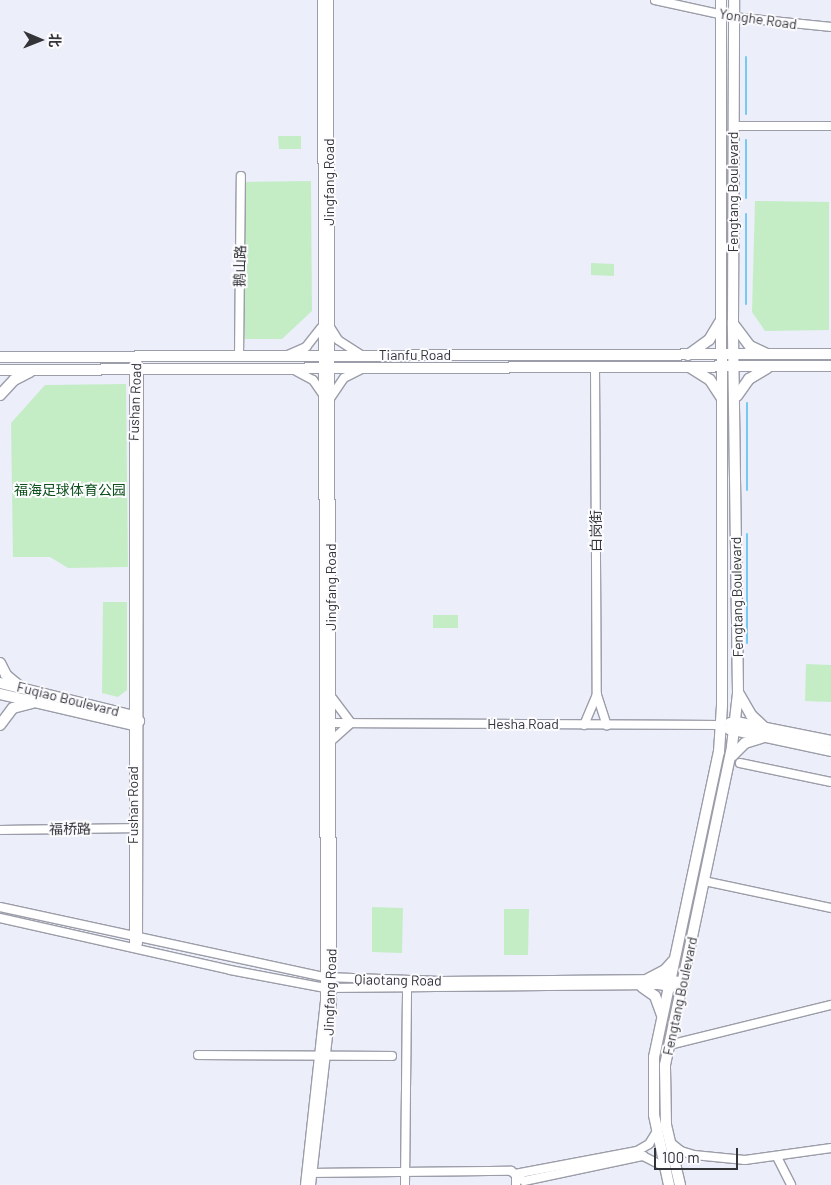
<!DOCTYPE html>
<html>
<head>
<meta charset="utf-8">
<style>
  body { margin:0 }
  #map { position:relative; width:831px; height:1185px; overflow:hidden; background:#eceefa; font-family:Barlow,"Noto Sans SC",sans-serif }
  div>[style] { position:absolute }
  .green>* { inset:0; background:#c4edc6 }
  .stream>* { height:2px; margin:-1px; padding:0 1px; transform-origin:1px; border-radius:1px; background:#75c9f2 }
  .roads { filter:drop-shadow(1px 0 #9b9da8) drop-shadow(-1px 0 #9b9da8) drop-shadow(0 1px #9b9da8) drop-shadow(0 -1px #9b9da8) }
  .minor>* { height:8px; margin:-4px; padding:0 4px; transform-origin:4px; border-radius:4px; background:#fff }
  .major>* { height:10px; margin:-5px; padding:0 5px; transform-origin:5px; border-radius:5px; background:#fff }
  span { translate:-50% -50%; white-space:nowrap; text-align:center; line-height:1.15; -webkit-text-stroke:4px #fcfcff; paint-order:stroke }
  .street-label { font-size:14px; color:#333438 }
  .park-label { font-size:14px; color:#0d501c }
  .north { position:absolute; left:15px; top:15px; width:50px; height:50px; -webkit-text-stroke:4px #fcfcff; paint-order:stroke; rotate:91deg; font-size:14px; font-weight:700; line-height:20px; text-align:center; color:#333438 }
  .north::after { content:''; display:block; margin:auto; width:18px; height:22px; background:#333438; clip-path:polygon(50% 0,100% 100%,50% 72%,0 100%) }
  .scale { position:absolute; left:654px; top:1148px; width:84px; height:22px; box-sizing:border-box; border:2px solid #333438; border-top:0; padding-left:6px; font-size:15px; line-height:18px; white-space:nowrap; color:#333438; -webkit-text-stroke:4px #fcfcff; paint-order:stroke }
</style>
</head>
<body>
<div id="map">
  <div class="green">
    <i style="clip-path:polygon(278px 136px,301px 136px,301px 149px,279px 149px)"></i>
    <i style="clip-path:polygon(311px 181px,312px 311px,282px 339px,245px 339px,244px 182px)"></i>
    <i style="clip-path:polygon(755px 201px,829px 202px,829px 330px,765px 331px,752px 312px)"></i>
    <i style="clip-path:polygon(591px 263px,614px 264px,614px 276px,591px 275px)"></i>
    <i style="clip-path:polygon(126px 384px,128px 567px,68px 568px,50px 557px,13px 557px,11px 423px,45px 385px)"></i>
    <i style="clip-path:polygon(103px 602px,127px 602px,127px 690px,118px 697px,102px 693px)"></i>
    <i style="clip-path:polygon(433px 615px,458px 615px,458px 628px,433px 628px)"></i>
    <i style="clip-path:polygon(806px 664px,831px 665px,831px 702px,805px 701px)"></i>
    <i style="clip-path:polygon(372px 907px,403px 908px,402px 953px,372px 952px)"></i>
    <i style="clip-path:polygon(504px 909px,529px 909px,528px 955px,504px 955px)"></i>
  </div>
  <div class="stream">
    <i style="left:746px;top:57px;width:57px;rotate:90deg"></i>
    <i style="left:746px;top:140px;width:58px;rotate:90deg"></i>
    <i style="left:746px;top:214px;width:90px;rotate:90deg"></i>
    <i style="left:747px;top:403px;width:87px;rotate:90deg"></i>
    <i style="left:747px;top:534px;width:109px;rotate:90deg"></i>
  </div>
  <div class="roads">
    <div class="minor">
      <i style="left:655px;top:0;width:80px;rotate:12.3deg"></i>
      <i style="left:733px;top:17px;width:99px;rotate:5.8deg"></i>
      <i style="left:733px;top:126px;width:98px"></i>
      <i style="left:330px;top:327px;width:15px;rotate:58deg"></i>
      <i style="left:338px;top:340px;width:27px;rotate:33deg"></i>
      <i style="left:288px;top:355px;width:20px;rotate:-24deg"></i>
      <i style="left:306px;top:347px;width:24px;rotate:-52deg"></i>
      <i style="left:136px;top:356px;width:14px;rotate:78deg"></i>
      <i style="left:139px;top:370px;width:573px;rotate:90.1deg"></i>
      <i style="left:239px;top:356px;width:180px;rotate:-89.4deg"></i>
      <i style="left:134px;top:366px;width:576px;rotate:90deg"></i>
      <i style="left:595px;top:367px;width:328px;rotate:89.7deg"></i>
      <i style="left:597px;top:695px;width:32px;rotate:72deg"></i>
      <i style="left:296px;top:371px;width:19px;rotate:28deg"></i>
      <i style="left:313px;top:380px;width:16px;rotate:55deg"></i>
      <i style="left:331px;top:397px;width:23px;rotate:-56deg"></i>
      <i style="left:344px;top:378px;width:20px;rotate:-27deg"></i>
      <i style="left:328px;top:723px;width:393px;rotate:0.3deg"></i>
      <i style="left:584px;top:725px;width:33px;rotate:-67deg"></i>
      <i style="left:331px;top:741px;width:27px;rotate:-42deg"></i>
      <i style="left:351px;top:723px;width:31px;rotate:-127deg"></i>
      <i style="left:740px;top:763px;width:93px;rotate:11.8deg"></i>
      <i style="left:0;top:830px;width:138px;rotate:-0.8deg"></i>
      <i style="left:704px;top:881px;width:130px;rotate:12deg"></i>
      <i style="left:0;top:907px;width:331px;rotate:12.2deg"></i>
      <i style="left:324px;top:977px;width:116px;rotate:2deg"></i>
      <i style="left:440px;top:981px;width:226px;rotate:-0.5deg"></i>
      <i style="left:666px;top:979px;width:18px;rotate:9deg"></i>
      <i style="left:0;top:918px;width:236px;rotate:12.7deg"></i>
      <i style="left:230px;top:970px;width:97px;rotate:10.7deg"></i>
      <i style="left:325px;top:988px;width:333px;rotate:-0.5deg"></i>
      <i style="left:658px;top:985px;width:24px;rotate:9deg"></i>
      <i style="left:669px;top:1045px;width:167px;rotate:-13.9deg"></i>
      <i style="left:198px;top:1055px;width:194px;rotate:0.3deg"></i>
      <i style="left:670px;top:1142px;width:14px;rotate:39deg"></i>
      <i style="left:681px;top:1151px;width:14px;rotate:17deg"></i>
      <i style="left:694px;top:1155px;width:51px;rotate:5.6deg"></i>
      <i style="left:745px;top:1160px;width:87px;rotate:-7.9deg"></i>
      <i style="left:777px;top:1157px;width:31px;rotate:63deg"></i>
      <i style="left:308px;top:1173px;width:203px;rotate:-0.6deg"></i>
      <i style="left:511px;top:1171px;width:16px;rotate:38deg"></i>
      <i style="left:524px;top:1181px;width:122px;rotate:-11.9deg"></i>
      <i style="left:643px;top:1156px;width:22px;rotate:27deg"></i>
      <i style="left:515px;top:1174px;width:124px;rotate:-10.7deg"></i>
      <i style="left:637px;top:1151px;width:14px;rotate:-30deg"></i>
      <i style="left:649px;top:1144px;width:13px;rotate:-58deg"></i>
      <i style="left:305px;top:1185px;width:186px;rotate:-83.8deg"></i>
      <i style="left:325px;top:1000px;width:1000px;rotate:-90.17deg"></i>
      <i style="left:311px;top:1185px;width:185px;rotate:-83.5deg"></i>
      <i style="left:332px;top:1001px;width:1001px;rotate:-90.17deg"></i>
      <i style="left:405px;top:1185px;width:197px;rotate:-89.4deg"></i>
      <i style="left:516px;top:1185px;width:11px;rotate:-90deg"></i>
    </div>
    <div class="major">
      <i style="left:734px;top:325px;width:26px;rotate:53deg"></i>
      <i style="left:750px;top:346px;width:17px;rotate:25deg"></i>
      <i style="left:688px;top:355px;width:26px;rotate:-36deg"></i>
      <i style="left:709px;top:340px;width:21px;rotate:-59deg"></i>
      <i style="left:0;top:357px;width:831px;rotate:-0.21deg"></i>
      <i style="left:691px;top:368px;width:22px;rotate:32deg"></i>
      <i style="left:710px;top:380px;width:20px;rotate:57deg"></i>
      <i style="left:0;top:370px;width:831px;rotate:-0.28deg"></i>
      <i style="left:0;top:395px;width:21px;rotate:-47deg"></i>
      <i style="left:14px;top:380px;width:18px;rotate:-27deg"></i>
      <i style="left:737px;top:396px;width:21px;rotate:-55deg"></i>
      <i style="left:749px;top:379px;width:21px;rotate:-31deg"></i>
      <i style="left:0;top:663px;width:13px;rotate:63deg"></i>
      <i style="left:6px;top:675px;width:17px;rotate:40deg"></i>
      <i style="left:0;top:683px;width:137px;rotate:13.9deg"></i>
      <i style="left:133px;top:716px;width:8px;rotate:40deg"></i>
      <i style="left:139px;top:721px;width:7px;rotate:146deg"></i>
      <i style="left:133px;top:725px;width:137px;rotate:-166.9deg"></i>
      <i style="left:739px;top:694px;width:24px;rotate:60deg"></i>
      <i style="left:751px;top:715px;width:16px;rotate:43deg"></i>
      <i style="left:730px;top:723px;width:6px;rotate:-9deg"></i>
      <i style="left:736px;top:722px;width:97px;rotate:11.3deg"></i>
      <i style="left:0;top:725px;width:21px;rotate:-53deg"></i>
      <i style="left:13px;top:708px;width:20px;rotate:-15deg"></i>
      <i style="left:729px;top:729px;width:104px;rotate:12.2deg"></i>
      <i style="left:732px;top:756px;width:18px;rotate:-45deg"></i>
      <i style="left:745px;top:743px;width:17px;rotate:-17deg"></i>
      <i style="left:648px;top:979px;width:19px;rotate:-28deg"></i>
      <i style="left:665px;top:970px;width:12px;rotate:-48deg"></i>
      <i style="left:642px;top:987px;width:16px;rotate:35deg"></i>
      <i style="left:655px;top:996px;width:20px;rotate:70deg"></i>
      <i style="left:669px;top:1185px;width:72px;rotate:-102.1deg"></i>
      <i style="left:654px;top:1115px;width:58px;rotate:-90deg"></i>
      <i style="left:654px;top:1057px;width:312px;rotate:-78deg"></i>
      <i style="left:719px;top:752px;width:47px;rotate:-86.3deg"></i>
      <i style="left:722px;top:705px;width:705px;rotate:-90.08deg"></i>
      <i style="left:680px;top:1185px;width:62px;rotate:-103.1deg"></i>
      <i style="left:666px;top:1125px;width:60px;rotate:-91deg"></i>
      <i style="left:665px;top:1065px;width:326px;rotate:-78.1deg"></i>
      <i style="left:732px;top:746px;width:53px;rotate:-83.5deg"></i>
      <i style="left:738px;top:693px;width:372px;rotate:-90.8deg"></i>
      <i style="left:733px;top:321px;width:321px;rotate:-89.8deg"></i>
    </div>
  </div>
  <div class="street-label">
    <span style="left:758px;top:19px;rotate:8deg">Yonghe Road</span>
    <span style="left:329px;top:182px;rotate:-90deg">Jingfang Road</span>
    <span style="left:733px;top:192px;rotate:-90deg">Fengtang Boulevard</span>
    <span style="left:240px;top:266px;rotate:-89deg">鹅山路</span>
    <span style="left:415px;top:355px">Tianfu Road</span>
    <span style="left:135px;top:402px;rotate:-88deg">Fushan Road</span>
    <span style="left:596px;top:531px;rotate:-90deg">白岗街</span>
    <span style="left:331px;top:587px;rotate:-90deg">Jingfang Road</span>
    <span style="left:737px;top:597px;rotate:-91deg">Fengtang Boulevard</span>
    <span style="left:68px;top:699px;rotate:14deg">Fuqiao Boulevard</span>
    <span style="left:523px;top:724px">Hesha Road</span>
    <span style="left:133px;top:805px;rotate:-90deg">Fushan Road</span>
    <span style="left:70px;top:829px;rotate:-1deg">福桥路</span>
    <span style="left:398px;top:980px;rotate:1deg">Qiaotang Road</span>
    <span style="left:330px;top:992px;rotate:-88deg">Jingfang Road</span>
    <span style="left:680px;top:996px;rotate:-78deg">Fengtang Boulevard</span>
  </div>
  <div class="park-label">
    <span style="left:70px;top:490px">福海足球体育公园</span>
  </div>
  <div class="north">北</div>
  <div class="scale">100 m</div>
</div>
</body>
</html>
